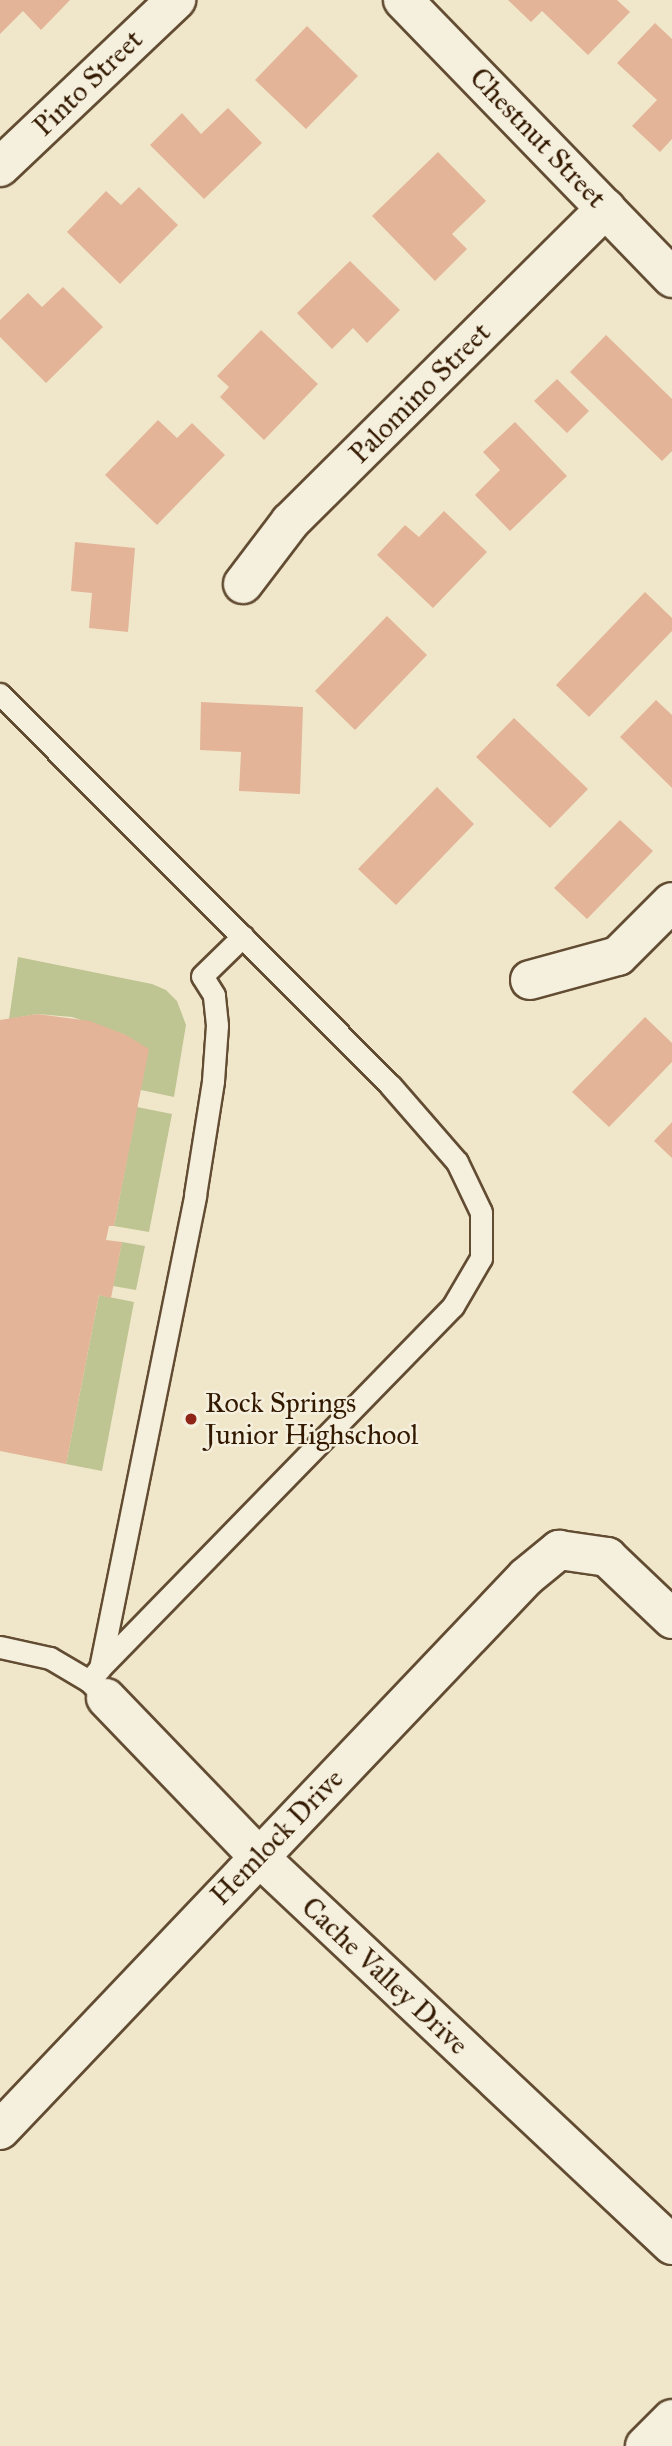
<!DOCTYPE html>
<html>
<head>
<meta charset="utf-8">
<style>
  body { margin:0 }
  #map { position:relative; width:672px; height:2446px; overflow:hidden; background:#f0e7ca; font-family:"IM FELL Great Primer",serif }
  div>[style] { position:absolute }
  .green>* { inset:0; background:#bfc493 }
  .building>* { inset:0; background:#e3b498 }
  .roads { filter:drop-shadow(2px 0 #624c32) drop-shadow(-2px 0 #624c32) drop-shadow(0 2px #624c32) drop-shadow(0 -2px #624c32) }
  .service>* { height:21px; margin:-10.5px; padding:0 10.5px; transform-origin:10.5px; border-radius:10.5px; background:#f5efdd }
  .minor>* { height:38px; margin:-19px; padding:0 19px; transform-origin:19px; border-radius:19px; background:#f5efdd }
  .dots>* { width:19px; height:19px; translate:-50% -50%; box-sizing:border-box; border:4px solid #f5efdd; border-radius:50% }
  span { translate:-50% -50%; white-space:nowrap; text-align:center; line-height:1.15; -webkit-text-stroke:5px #f5efdd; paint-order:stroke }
  .street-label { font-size:28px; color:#331900 }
  .poi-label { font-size:28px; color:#331900 }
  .left { translate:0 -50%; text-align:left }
</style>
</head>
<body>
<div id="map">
  <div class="green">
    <i style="clip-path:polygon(18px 957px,152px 984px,166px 990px,177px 1001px,186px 1025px,174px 1097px,141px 1090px,126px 1035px,72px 1017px,37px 1014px,9px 1019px)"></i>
    <i style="clip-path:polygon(137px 1107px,172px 1114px,149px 1232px,114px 1226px)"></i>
    <i style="clip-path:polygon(122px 1242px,145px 1246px,136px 1290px,113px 1286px)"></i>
    <i style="clip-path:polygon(99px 1295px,134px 1302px,102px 1471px,66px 1464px)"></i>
  </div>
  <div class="building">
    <i style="clip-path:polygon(0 0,70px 0,41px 30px,23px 11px,0 34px)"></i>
    <i style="clip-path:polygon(508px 0,617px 0,630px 12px,588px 55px,542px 11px,531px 22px)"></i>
    <i style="clip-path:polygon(655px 23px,672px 39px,672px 139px,660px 152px,632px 126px,657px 100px,617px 63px)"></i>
    <i style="clip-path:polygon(307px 26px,358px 76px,306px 129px,255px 80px)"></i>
    <i style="clip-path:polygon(228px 108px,262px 143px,204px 199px,150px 145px,182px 113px,201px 134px)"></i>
    <i style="clip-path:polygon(438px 152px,486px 201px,452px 234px,467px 249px,435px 281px,372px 216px)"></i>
    <i style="clip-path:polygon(139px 187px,178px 225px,120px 284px,67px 232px,106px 191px,121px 205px)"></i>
    <i style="clip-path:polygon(350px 261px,400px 310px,367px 343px,353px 328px,332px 349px,297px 313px)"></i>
    <i style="clip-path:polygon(63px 287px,103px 327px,46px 383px,0 337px,0 320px,28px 293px,42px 307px)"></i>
    <i style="clip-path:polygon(261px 330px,318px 384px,264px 440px,220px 397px,229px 387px,217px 376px)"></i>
    <i style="clip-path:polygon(606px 335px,672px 399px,672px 451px,662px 461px,570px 372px)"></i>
    <i style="clip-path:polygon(557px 379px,589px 411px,567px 433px,534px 401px)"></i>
    <i style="clip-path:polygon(158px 420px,177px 438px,192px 423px,225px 455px,157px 525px,105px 475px)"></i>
    <i style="clip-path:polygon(515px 422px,567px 476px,510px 531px,475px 495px,500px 470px,483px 452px)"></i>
    <i style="clip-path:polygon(444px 511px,487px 552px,433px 608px,377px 555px,405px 525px,419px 537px)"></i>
    <i style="clip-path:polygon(75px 542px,135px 548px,128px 632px,89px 628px,92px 593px,71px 591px)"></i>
    <i style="clip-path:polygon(645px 592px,672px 618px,672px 631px,589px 717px,556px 685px)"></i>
    <i style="clip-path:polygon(387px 616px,427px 655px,355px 730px,315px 691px)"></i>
    <i style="clip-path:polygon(656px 700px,672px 715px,672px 788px,620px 737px)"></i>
    <i style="clip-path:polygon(201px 702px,303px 707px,300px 794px,239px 791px,241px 752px,200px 750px)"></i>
    <i style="clip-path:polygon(514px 718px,588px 789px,550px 828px,476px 757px)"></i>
    <i style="clip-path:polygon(437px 787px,474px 824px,396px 905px,358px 869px)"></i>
    <i style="clip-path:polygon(620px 820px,653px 851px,587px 919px,554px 888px)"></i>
    <i style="clip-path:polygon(37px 1014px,90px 1021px,126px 1035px,149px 1049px,114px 1226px,109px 1226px,106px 1240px,122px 1242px,111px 1298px,99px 1295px,66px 1464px,0 1451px,0 1020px)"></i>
    <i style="clip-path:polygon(645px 1017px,672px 1043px,672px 1062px,609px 1127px,572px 1092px)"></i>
    <i style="clip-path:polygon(672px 1122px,672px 1158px,654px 1141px)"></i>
  </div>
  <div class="roads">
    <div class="service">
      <i style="left:0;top:694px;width:552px;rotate:45.07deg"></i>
      <i style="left:390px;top:1085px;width:102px;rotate:49deg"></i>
      <i style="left:457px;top:1162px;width:55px;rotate:64.4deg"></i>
      <i style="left:481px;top:1212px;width:46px;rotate:90deg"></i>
      <i style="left:481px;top:1258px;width:56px;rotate:120.3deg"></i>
      <i style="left:453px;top:1306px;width:506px;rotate:134.28deg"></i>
      <i style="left:100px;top:1668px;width:17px;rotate:130deg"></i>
      <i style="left:89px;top:1681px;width:24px;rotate:45deg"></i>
      <i style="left:0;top:1647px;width:51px;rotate:12.4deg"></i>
      <i style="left:50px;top:1658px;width:45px;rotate:30.5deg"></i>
      <i style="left:100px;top:1668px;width:482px;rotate:-78.6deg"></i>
      <i style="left:195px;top:1195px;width:115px;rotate:-81deg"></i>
      <i style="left:213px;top:1081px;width:56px;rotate:-85.9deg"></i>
      <i style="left:217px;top:1025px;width:30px;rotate:-96deg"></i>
      <i style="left:214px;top:995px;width:22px;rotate:-122deg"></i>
      <i style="left:202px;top:976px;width:57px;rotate:-44.3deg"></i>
    </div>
    <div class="minor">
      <i style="left:403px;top:0;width:387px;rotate:45.9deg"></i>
      <i style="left:0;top:167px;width:243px;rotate:-43.5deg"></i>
      <i style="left:243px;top:584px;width:78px;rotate:-52.8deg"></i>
      <i style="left:290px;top:522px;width:445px;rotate:-44.8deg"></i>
      <i style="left:530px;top:980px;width:91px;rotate:-15.3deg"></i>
      <i style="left:618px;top:956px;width:76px;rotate:-45deg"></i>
      <i style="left:106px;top:1698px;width:219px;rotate:46.1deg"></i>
      <i style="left:258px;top:1856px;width:568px;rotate:43.22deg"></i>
      <i style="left:0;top:2130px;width:763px;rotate:-46.43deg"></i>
      <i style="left:526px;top:1577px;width:43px;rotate:-39.3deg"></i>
      <i style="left:559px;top:1550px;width:49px;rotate:8.3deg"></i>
      <i style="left:607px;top:1557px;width:90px;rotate:43.6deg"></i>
      <i style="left:645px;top:2446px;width:38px;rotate:-45deg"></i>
    </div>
  </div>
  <div class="dots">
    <i style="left:191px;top:1419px;background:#8f2418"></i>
  </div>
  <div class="street-label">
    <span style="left:88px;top:83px;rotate:-44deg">Pinto Street</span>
    <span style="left:538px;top:138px;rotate:46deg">Chestnut Street</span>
    <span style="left:420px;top:393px;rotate:-45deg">Palomino Street</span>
    <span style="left:277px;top:1837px;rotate:-46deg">Hemlock Drive</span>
    <span style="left:385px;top:1976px;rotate:43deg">Cache Valley Drive</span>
  </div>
  <div class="poi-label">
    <span class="left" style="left:205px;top:1419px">Rock Springs<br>Junior Highschool</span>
  </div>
</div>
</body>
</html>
